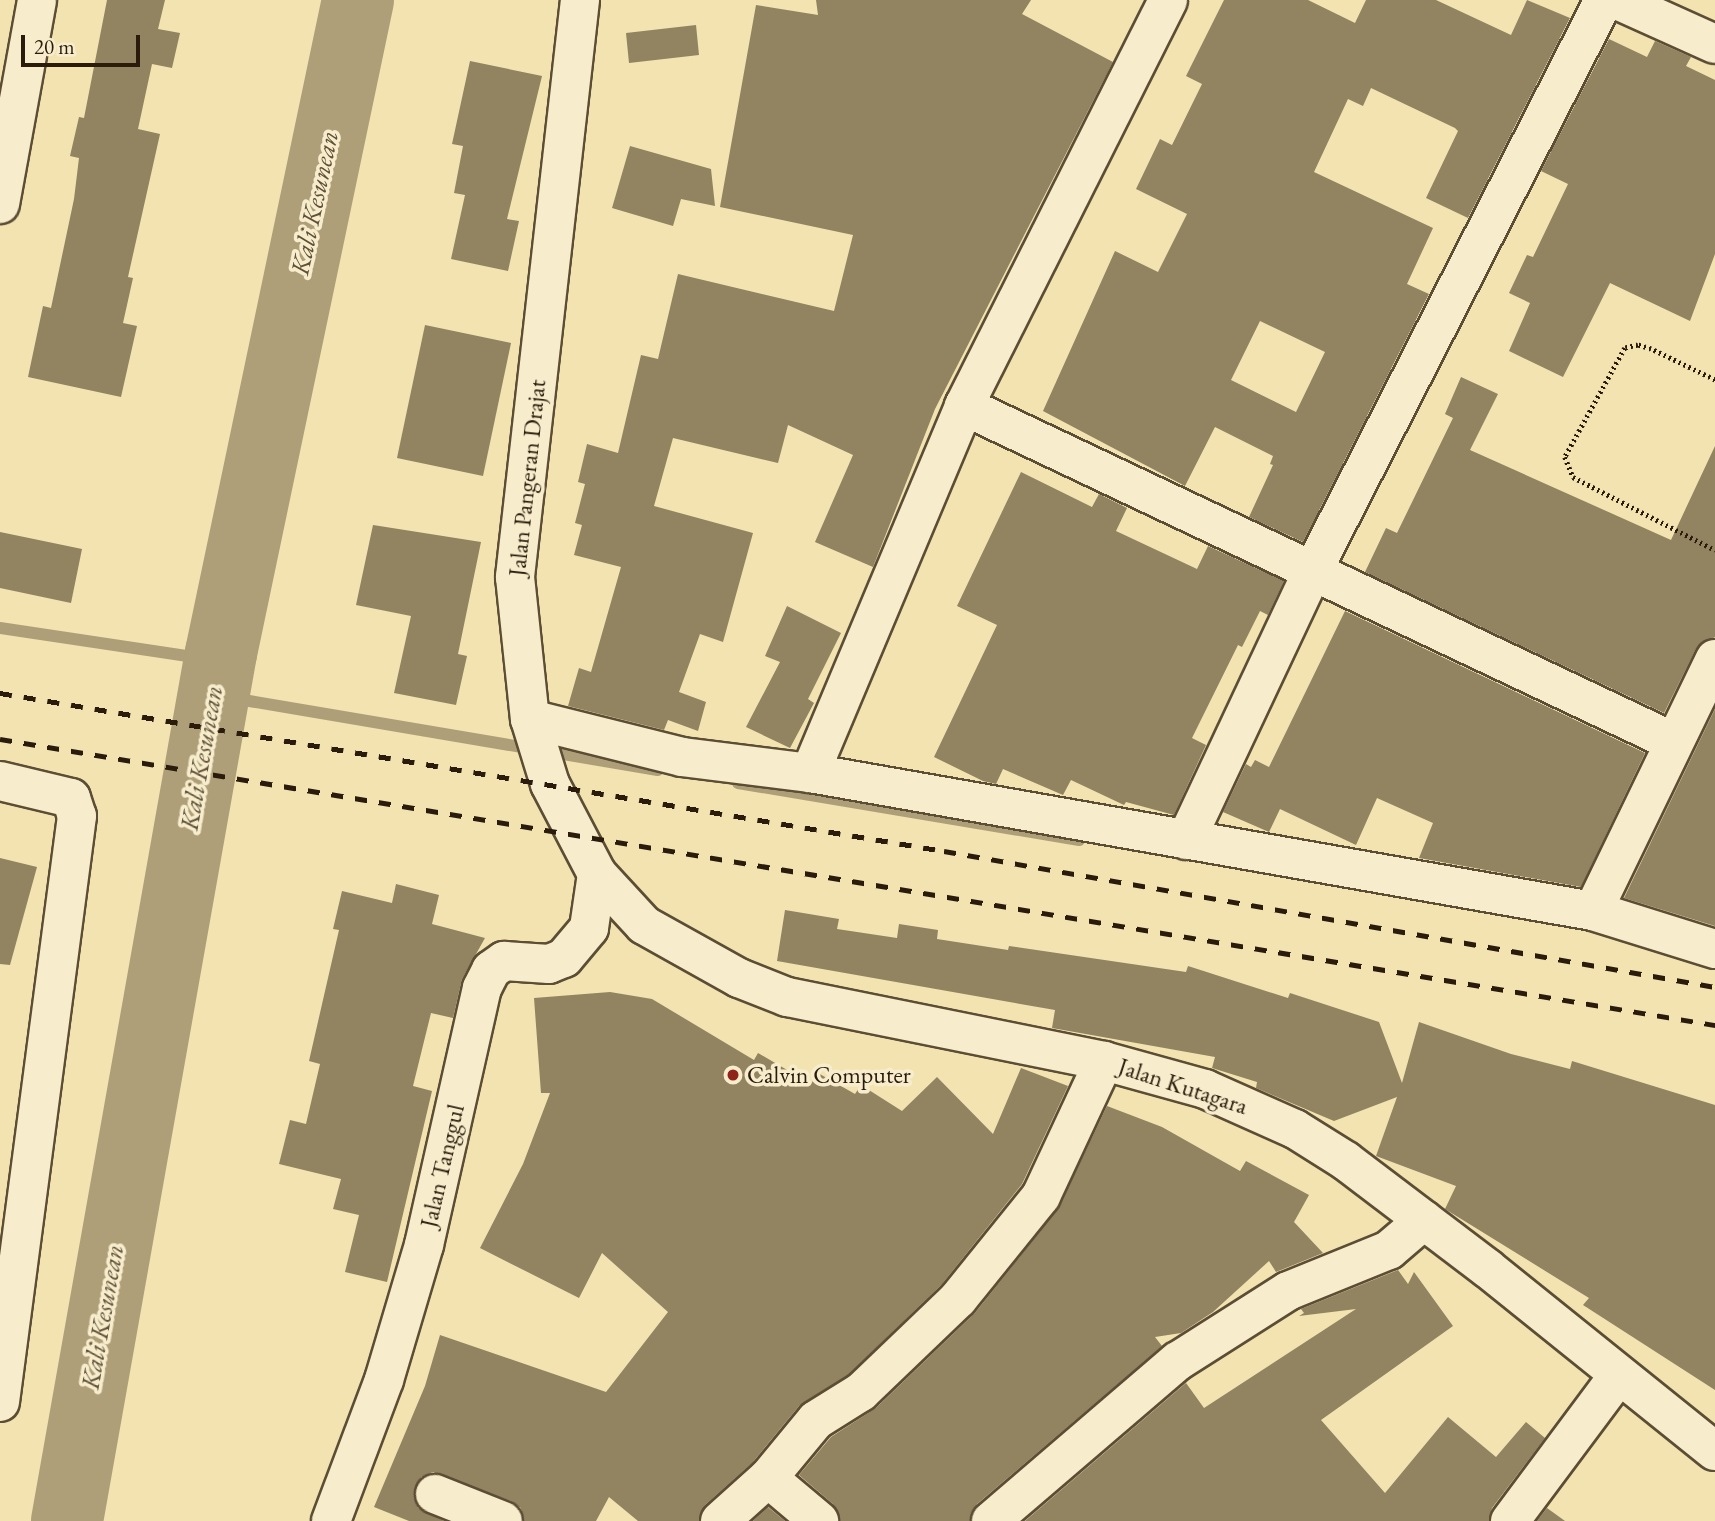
<!DOCTYPE html>
<html>
<head>
<meta charset="utf-8">
<style>
  body { margin:0 }
  #map { position:relative; width:1715px; height:1521px; overflow:hidden; background:#f2e3b0; font-family:"EB Garamond",serif }
  div>[style] { position:absolute }
  .stream>* { height:12px; margin:-6px; padding:0 6px; transform-origin:6px; border-radius:6px; background:#ae9f78 }
  .river>* { height:72px; margin:-36px; padding:0 36px; transform-origin:36px; border-radius:36px; background:#ae9f78 }
  .building>* { inset:0; background:#928361 }
  .path>* { height:4.5px; margin-top:-2.25px; transform-origin:0; background:repeating-linear-gradient(90deg,#2a1b0c 0 2px,transparent 0 5.5px) }
  .roads { filter:drop-shadow(2px 0 #5c4d35) drop-shadow(-2px 0 #5c4d35) drop-shadow(0 2px #5c4d35) drop-shadow(0 -2px #5c4d35) }
  .minor>* { height:38px; margin:-19px; padding:0 19px; transform-origin:19px; border-radius:19px; background:#f7edcc }
  .rail>* { height:5px; margin-top:-2.5px; transform-origin:0; background:repeating-linear-gradient(90deg,#2a1b0c 0 12px,transparent 0 24px) }
  .dots>* { width:19px; height:19px; translate:-50% -50%; box-sizing:border-box; border:4px solid #f7edcc; border-radius:50% }
  span { translate:-50% -50%; white-space:nowrap; text-align:center; line-height:1.15; -webkit-text-stroke:7px #f7edcc; paint-order:stroke }
  .street-label { font-size:24px; color:#2a1b0c }
  .poi-label { font-size:24px; color:#2a1b0c }
  .left { translate:0 -50%; text-align:left }
  .water-label { font-size:26px; color:#5f5037; font-style:italic }
  .scale { position:absolute; left:21px; top:35px; width:119px; height:32px; box-sizing:border-box; border:4px solid #2a1b0c; border-top:0; padding-left:9px; font-size:21px; line-height:24px; white-space:nowrap; color:#2a1b0c; -webkit-text-stroke:5px #f7edcc; paint-order:stroke }
</style>
</head>
<body>
<div id="map">
  <div class="stream">
    <i style="left:0;top:628px;width:222px;rotate:8.5deg"></i>
    <i style="left:214px;top:695px;width:450px;rotate:9.6deg"></i>
    <i style="left:738px;top:783px;width:346px;rotate:9.5deg"></i>
  </div>
  <div class="river">
    <i style="left:67px;top:1521px;width:882px;rotate:-79.94deg"></i>
    <i style="left:221px;top:653px;width:667px;rotate:-78.15deg"></i>
  </div>
  <div class="building">
    <i style="clip-path:polygon(107px 0,165px 0,158px 29px,180px 33px,172px 68px,152px 64px,138px 129px,160px 134px,128px 277px,133px 278px,123px 323px,137px 326px,121px 397px,28px 377px,43px 306px,51px 308px,74px 199px,79px 158px,70px 156px,79px 117px,84px 118px)"></i>
    <i style="clip-path:polygon(816px 0,1031px 0,1022px 14px,1113px 62px,935px 409px,873px 567px,815px 542px,853px 455px,788px 425px,778px 463px,673px 438px,654px 506px,753px 533px,723px 642px,700px 634px,679px 692px,706px 702px,698px 731px,668px 720px,664px 730px,568px 706px,579px 668px,591px 672px,621px 567px,574px 555px,582px 525px,575px 523px,585px 484px,578px 482px,587px 444px,618px 453px,641px 355px,658px 359px,678px 274px,834px 311px,853px 235px,720px 207px,756px 5px,818px 15px)"></i>
    <i style="clip-path:polygon(evenodd,1224px 0,1308px 0,1355px 23px,1366px 0,1436px 0,1511px 35px,1527px 0,1570px 18px,1468px 218px,1426px 198px,1458px 131px,1455px 128px,1371px 88px,1363px 106px,1348px 99px,1314px 172px,1433px 228px,1407px 284px,1429px 294px,1303px 542px,1249px 517px,1273px 465px,1270px 464px,1273px 456px,1215px 427px,1185px 486px,1043px 411px,1115px 251px,1158px 272px,1187px 214px,1136px 189px,1160px 139px,1172px 145px,1202px 84px,1186px 76px,1224px 0,1260px 321px,1325px 352px,1296px 412px,1231px 380px,1260px 321px)"></i>
    <i style="clip-path:polygon(696px 25px,699px 55px,629px 63px,626px 33px)"></i>
    <i style="clip-path:polygon(1609px 39px,1647px 57px,1655px 41px,1691px 57px,1686px 66px,1715px 80px,1715px 254px,1690px 321px,1610px 283px,1563px 377px,1509px 351px,1530px 303px,1509px 293px,1527px 255px,1533px 257px,1568px 184px,1541px 171px)"></i>
    <i style="clip-path:polygon(470px 61px,542px 76px,507px 219px,519px 221px,508px 271px,451px 259px,465px 195px,454px 193px,463px 146px,452px 144px)"></i>
    <i style="clip-path:polygon(630px 146px,711px 169px,715px 206px,681px 199px,673px 226px,612px 208px)"></i>
    <i style="clip-path:polygon(425px 325px,511px 343px,483px 476px,397px 458px)"></i>
    <i style="clip-path:polygon(1461px 377px,1498px 394px,1470px 450px,1671px 540px,1715px 446px,1715px 637px,1696px 649px,1664px 713px,1365px 572px,1386px 528px,1397px 533px,1453px 418px,1445px 414px)"></i>
    <i style="clip-path:polygon(1021px 472px,1092px 507px,1099px 494px,1127px 508px,1116px 531px,1197px 569px,1208px 546px,1284px 581px,1268px 615px,1260px 611px,1242px 647px,1238px 645px,1192px 738px,1206px 745px,1174px 815px,1126px 802px,1124px 805px,1071px 780px,1063px 795px,1003px 769px,996px 784px,983px 781px,934px 757px,997px 625px,957px 606px)"></i>
    <i style="clip-path:polygon(373px 525px,481px 542px,458px 654px,467px 656px,456px 705px,394px 693px,411px 616px,356px 605px)"></i>
    <i style="clip-path:polygon(0 532px,82px 549px,71px 603px,0 588px)"></i>
    <i style="clip-path:polygon(787px 606px,841px 633px,808px 699px,814px 703px,790px 748px,746px 727px,780px 662px,765px 656px)"></i>
    <i style="clip-path:polygon(1345px 611px,1645px 753px,1581px 887px,1419px 858px,1433px 823px,1377px 798px,1356px 845px,1280px 809px,1269px 832px,1223px 812px,1246px 764px,1251px 767px,1255px 760px,1269px 767px)"></i>
    <i style="clip-path:polygon(1715px 709px,1715px 926px,1624px 898px)"></i>
    <i style="clip-path:polygon(0 858px,37px 867px,10px 965px,0 964px)"></i>
    <i style="clip-path:polygon(396px 884px,439px 895px,432px 924px,485px 938px,462px 979px,453px 1018px,431px 1013px,413px 1086px,432px 1091px,387px 1282px,345px 1272px,359px 1215px,333px 1209px,341px 1179px,279px 1164px,290px 1120px,306px 1124px,320px 1064px,309px 1061px,339px 930px,333px 929px,342px 891px,392px 903px)"></i>
    <i style="clip-path:polygon(785px 910px,839px 919px,837px 929px,897px 938px,899px 924px,938px 930px,937px 939px,1008px 950px,1009px 946px,1186px 972px,1188px 966px,1288px 998px,1290px 993px,1379px 1022px,1402px 1083px,1419px 1022px,1511px 1054px,1570px 1069px,1572px 1061px,1715px 1105px,1715px 1390px,1583px 1305px,1589px 1298px,1445px 1209px,1456px 1186px,1376px 1156px,1397px 1097px,1334px 1121px,1256px 1088px,1257px 1082px,1212px 1068px,1215px 1057px,1052px 1028px,1055px 1010px,777px 961px)"></i>
    <i style="clip-path:polygon(610px 992px,652px 999px,754px 1060px,758px 1053px,811px 1084px,818px 1073px,855px 1094px,861px 1085px,902px 1111px,937px 1077px,993px 1134px,1021px 1068px,1068px 1086px,1022px 1184px,942px 1284px,848px 1375px,799px 1406px,752px 1463px,705px 1505px,699px 1521px,638px 1521px,609px 1497px,596px 1521px,524px 1521px,521px 1508px,511px 1501px,433px 1472px,421px 1477px,414px 1498px,418px 1508px,444px 1521px,409px 1521px,374px 1507px,425px 1386px,440px 1335px,606px 1392px,668px 1312px,602px 1253px,579px 1298px,480px 1248px,523px 1164px,550px 1093px,541px 1093px,534px 998px)"></i>
    <i style="clip-path:polygon(1107px 1106px,1162px 1127px,1240px 1171px,1246px 1161px,1309px 1195px,1294px 1222px,1323px 1253px,1276px 1272px,1269px 1261px,1213px 1312px,1181px 1333px,1155px 1337px,1162px 1346px,977px 1504px,970px 1521px,840px 1521px,833px 1504px,799px 1475px,831px 1437px,876px 1408px,975px 1313px,1058px 1209px)"></i>
    <i style="clip-path:polygon(1398px 1270px,1408px 1284px,1414px 1272px,1453px 1326px,1321px 1420px,1385px 1493px,1448px 1417px,1496px 1457px,1526px 1422px,1545px 1438px,1492px 1508px,1489px 1521px,1025px 1521px,1186px 1383px,1204px 1408px,1356px 1309px,1299px 1316px,1304px 1313px,1301px 1309px)"></i>
    <i style="clip-path:polygon(768px 1507px,785px 1521px,753px 1521px)"></i>
    <i style="clip-path:polygon(1547px 1508px,1565px 1521px,1537px 1521px)"></i>
  </div>
  <div class="path">
    <i style="left:1715px;top:380px;width:71px;rotate:-154.2deg"></i>
    <i style="left:1651px;top:349px;width:14px;rotate:-163deg"></i>
    <i style="left:1638px;top:345px;width:13px;rotate:167deg"></i>
    <i style="left:1625px;top:348px;width:124px;rotate:118.8deg"></i>
    <i style="left:1565px;top:457px;width:22px;rotate:68deg"></i>
    <i style="left:1573px;top:477px;width:160px;rotate:27.2deg"></i>
  </div>
  <div class="roads">
    <div class="minor">
      <i style="left:580px;top:0;width:581px;rotate:96.43deg"></i>
      <i style="left:515px;top:577px;width:143px;rotate:84deg"></i>
      <i style="left:530px;top:719px;width:68px;rotate:72.9deg"></i>
      <i style="left:550px;top:784px;width:102px;rotate:62.4deg"></i>
      <i style="left:597px;top:874px;width:69px;rotate:47.3deg"></i>
      <i style="left:644px;top:925px;width:109px;rotate:29.2deg"></i>
      <i style="left:739px;top:978px;width:52px;rotate:21.6deg"></i>
      <i style="left:787px;top:997px;width:323px;rotate:11.4deg"></i>
      <i style="left:1104px;top:1061px;width:105px;rotate:15.5deg"></i>
      <i style="left:1205px;top:1089px;width:98px;rotate:24deg"></i>
      <i style="left:1295px;top:1129px;width:60px;rotate:32.1deg"></i>
      <i style="left:1346px;top:1161px;width:177px;rotate:37.2deg"></i>
      <i style="left:1487px;top:1268px;width:292px;rotate:38.8deg"></i>
      <i style="left:1617px;top:0;width:107px;rotate:24.2deg"></i>
      <i style="left:0;top:204px;width:207px;rotate:-79.7deg"></i>
      <i style="left:964px;top:406px;width:785px;rotate:25.33deg"></i>
      <i style="left:530px;top:719px;width:157px;rotate:14deg"></i>
      <i style="left:682px;top:757px;width:129px;rotate:7.1deg"></i>
      <i style="left:810px;top:773px;width:795px;rotate:10deg"></i>
      <i style="left:1593px;top:911px;width:128px;rotate:17.3deg"></i>
      <i style="left:810px;top:773px;width:398px;rotate:-67.2deg"></i>
      <i style="left:964px;top:406px;width:454px;rotate:-63.3deg"></i>
      <i style="left:0;top:781px;width:73px;rotate:13.5deg"></i>
      <i style="left:71px;top:798px;width:19px;rotate:72deg"></i>
      <i style="left:77px;top:816px;width:591px;rotate:97.49deg"></i>
      <i style="left:1186px;top:840px;width:301px;rotate:-64.8deg"></i>
      <i style="left:1314px;top:568px;width:638px;rotate:-62.95deg"></i>
      <i style="left:1593px;top:911px;width:280px;rotate:-64.2deg"></i>
      <i style="left:768px;top:1478px;width:67px;rotate:40.1deg"></i>
      <i style="left:435px;top:1494px;width:73px;rotate:21.7deg"></i>
      <i style="left:331px;top:1521px;width:151px;rotate:-69.4deg"></i>
      <i style="left:384px;top:1380px;width:141px;rotate:-73.5deg"></i>
      <i style="left:424px;top:1245px;width:263px;rotate:-77.3deg"></i>
      <i style="left:482px;top:988px;width:20px;rotate:-63deg"></i>
      <i style="left:491px;top:970px;width:16px;rotate:-35deg"></i>
      <i style="left:504px;top:961px;width:45px;rotate:3.8deg"></i>
      <i style="left:549px;top:964px;width:16px;rotate:-22deg"></i>
      <i style="left:564px;top:958px;width:39px;rotate:-50deg"></i>
      <i style="left:589px;top:928px;width:55px;rotate:-81.6deg"></i>
      <i style="left:720px;top:1521px;width:64px;rotate:-41.9deg"></i>
      <i style="left:768px;top:1478px;width:75px;rotate:-50.4deg"></i>
      <i style="left:816px;top:1420px;width:53px;rotate:-31.9deg"></i>
      <i style="left:861px;top:1392px;width:134px;rotate:-43.8deg"></i>
      <i style="left:958px;top:1299px;width:132px;rotate:-51.1deg"></i>
      <i style="left:1041px;top:1196px;width:149px;rotate:-65deg"></i>
      <i style="left:991px;top:1521px;width:246px;rotate:-40.6deg"></i>
      <i style="left:1178px;top:1361px;width:130px;rotate:-32.5deg"></i>
      <i style="left:1288px;top:1291px;width:109px;rotate:-22.1deg"></i>
      <i style="left:1389px;top:1250px;width:46px;rotate:-40.6deg"></i>
      <i style="left:1510px;top:1521px;width:182px;rotate:-53.3deg"></i>
    </div>
  </div>
  <div class="rail">
    <i style="left:0;top:693px;width:957px;rotate:9.5deg"></i>
    <i style="left:944px;top:851px;width:783px;rotate:10deg"></i>
    <i style="left:0;top:739px;width:1739px;rotate:9.47deg"></i>
  </div>
  <div class="dots">
    <i style="left:733px;top:1075px;background:#8f2418"></i>
  </div>
  <div class="street-label">
    <span style="left:527px;top:478px;rotate:-84deg">Jalan Pangeran Drajat</span>
    <span style="left:1183px;top:1086px;rotate:18deg">Jalan Kutagara</span>
    <span style="left:442px;top:1166px;rotate:-77deg">Jalan Tanggul</span>
  </div>
  <div class="poi-label">
    <span class="left" style="left:747px;top:1075px">Calvin Computer</span>
  </div>
  <div class="water-label">
    <span style="left:315px;top:203px;rotate:-78deg">Kali Kesunean</span>
    <span style="left:202px;top:758px;rotate:-80deg">Kali Kesunean</span>
    <span style="left:103px;top:1317px;rotate:-80deg">Kali Kesunean</span>
  </div>
  <div class="scale">20 m</div>
</div>
</body>
</html>
